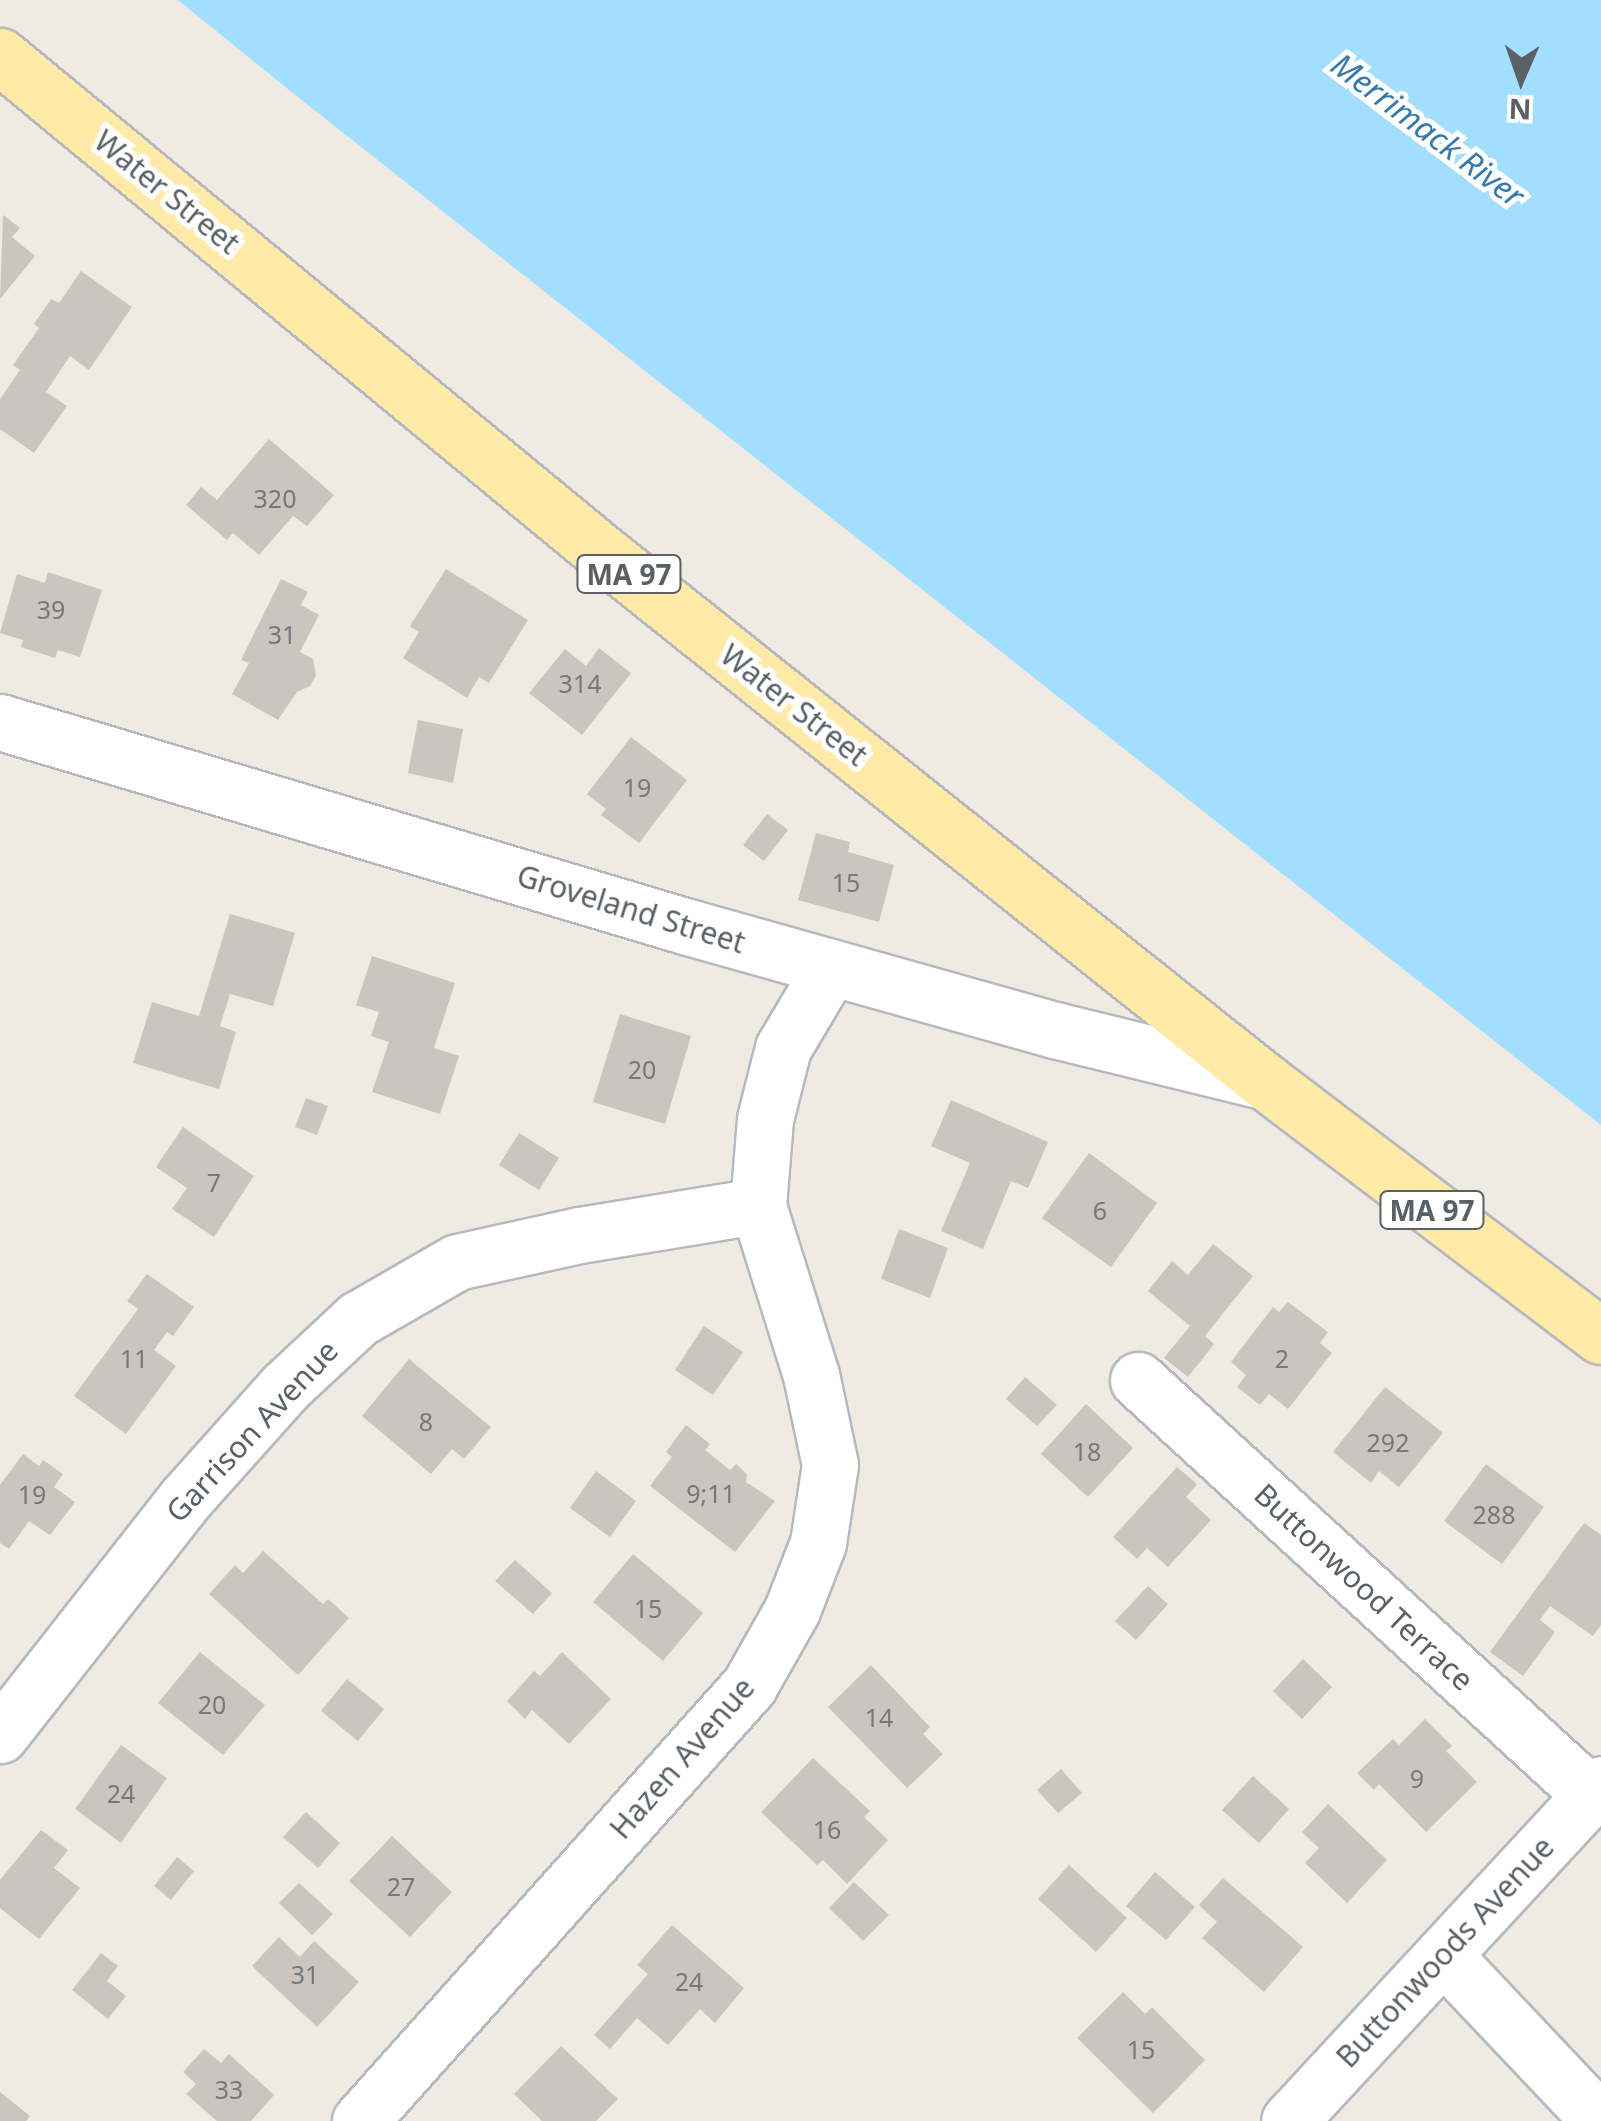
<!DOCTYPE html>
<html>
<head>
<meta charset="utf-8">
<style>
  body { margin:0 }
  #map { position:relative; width:1601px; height:2121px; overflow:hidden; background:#efebe2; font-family:"Noto Sans",sans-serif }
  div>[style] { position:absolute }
  .water>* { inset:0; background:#a2deff }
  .building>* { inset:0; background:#cac5bf }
  .roads { filter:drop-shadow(2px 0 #b5b9be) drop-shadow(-2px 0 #b5b9be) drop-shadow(0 2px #b5b9be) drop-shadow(0 -2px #b5b9be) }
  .minor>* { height:55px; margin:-27.5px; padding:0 27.5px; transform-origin:27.5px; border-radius:27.5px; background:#fff }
  .secondary>* { height:55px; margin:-27.5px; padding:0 27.5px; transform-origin:27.5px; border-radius:27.5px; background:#fff }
  .primary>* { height:55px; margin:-27.5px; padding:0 27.5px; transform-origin:27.5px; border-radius:27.5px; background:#ffeaa7 }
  span { translate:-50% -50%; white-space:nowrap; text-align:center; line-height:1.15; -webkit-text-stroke:10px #fff; paint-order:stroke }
  .number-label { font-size:25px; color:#76797b }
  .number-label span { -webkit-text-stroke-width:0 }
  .shield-label span { padding:2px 8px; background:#fff; border:2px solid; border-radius:8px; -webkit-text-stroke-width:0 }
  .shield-label { font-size:28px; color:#5a6064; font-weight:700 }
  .street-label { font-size:30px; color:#5a6064 }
  .water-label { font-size:32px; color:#347ab1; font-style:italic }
  .north { position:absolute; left:1471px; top:30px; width:100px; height:100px; -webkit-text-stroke:8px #fff; paint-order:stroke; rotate:182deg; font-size:28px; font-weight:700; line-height:40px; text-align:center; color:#5a6064 }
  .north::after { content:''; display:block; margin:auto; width:35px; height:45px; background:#5a6064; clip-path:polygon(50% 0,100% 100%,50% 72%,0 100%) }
</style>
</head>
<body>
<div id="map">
  <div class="water">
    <i style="clip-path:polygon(178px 0,1601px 0,1601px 1125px,294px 94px)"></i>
  </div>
  <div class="building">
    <i style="clip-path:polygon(3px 215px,20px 228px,12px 237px,35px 256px,0 299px)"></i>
    <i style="clip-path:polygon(81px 271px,132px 307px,89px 370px,70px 356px,46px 392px,67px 406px,34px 453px,0 429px,0 399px,20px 370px,13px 365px,39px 328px,34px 324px,51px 299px,59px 303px)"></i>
    <i style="clip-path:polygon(269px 439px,334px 495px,307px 526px,293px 516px,259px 555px,233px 533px,227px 540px,186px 505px,201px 487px,217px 500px)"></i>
    <i style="clip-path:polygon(446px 569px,528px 620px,489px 683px,479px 677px,467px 698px,403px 658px,419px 632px,410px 626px)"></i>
    <i style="clip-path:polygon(48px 572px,102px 590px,80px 657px,58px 650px,55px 658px,21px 647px,23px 640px,0 633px,17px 574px,45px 583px)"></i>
    <i style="clip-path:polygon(281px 579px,308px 592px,301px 605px,319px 615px,300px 652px,313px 659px,316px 675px,310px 686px,297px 692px,278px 720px,232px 694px,249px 663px,241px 660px)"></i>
    <i style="clip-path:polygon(599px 648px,631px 673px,582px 735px,529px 693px,565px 649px,586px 666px)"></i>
    <i style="clip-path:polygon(418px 720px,463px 729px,453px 783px,408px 773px)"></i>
    <i style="clip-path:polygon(631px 737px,687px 780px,639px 843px,601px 815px,606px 809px,587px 794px)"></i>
    <i style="clip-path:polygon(767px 814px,788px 830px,764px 861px,743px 845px)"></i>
    <i style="clip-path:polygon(816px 833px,850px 842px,848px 852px,894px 865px,879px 922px,798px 900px)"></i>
    <i style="clip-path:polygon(230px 914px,295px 933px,273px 1006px,230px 994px,220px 1026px,236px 1032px,219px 1089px,133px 1063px,152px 1002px,199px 1016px)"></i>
    <i style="clip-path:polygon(372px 956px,455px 983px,434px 1048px,459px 1056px,440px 1114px,372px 1092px,389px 1042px,371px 1036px,379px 1012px,356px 1005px)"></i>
    <i style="clip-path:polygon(620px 1014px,691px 1036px,665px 1124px,593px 1102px)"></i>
    <i style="clip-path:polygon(306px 1098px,328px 1106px,317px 1135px,295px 1127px)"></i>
    <i style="clip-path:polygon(951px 1100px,1048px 1142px,1028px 1188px,1011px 1181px,983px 1249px,941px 1231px,970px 1163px,931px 1146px)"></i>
    <i style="clip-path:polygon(183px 1127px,254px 1176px,214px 1237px,172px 1209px,187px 1188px,156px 1167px)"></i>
    <i style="clip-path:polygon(519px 1133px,559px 1158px,539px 1190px,499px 1165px)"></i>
    <i style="clip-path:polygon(1089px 1153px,1157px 1203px,1111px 1267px,1042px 1218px)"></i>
    <i style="clip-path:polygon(899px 1229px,948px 1248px,930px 1298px,881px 1279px)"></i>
    <i style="clip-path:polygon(1213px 1244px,1253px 1276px,1205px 1336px,1214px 1344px,1188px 1377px,1164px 1358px,1190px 1326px,1148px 1291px,1172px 1261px,1188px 1275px)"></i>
    <i style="clip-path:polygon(147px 1274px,194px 1307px,173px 1336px,167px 1332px,154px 1350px,176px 1366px,126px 1434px,74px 1396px,138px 1309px,127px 1301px)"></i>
    <i style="clip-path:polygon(1288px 1302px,1328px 1332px,1320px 1343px,1332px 1353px,1288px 1409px,1269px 1394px,1260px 1405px,1237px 1387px,1246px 1375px,1231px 1362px,1273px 1307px,1279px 1312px)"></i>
    <i style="clip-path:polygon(704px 1326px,743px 1352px,713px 1395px,675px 1370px)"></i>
    <i style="clip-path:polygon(409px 1359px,491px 1427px,464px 1459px,452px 1449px,431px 1474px,362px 1416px)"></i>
    <i style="clip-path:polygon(1025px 1377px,1057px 1405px,1037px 1426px,1006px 1399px)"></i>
    <i style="clip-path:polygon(1385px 1387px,1443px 1433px,1399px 1487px,1379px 1471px,1371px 1483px,1333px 1452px)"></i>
    <i style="clip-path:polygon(1086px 1404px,1133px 1448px,1088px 1497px,1041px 1454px)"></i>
    <i style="clip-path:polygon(686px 1425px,710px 1444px,705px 1450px,730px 1470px,736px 1464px,747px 1474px,746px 1482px,775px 1501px,735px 1552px,650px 1486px,672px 1457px,666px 1452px)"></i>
    <i style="clip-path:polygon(23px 1454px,39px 1466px,43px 1460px,63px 1474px,54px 1487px,75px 1502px,50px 1535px,29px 1521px,9px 1549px,0 1543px,0 1485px)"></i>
    <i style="clip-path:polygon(1486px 1464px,1544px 1507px,1502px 1564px,1444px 1521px)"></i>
    <i style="clip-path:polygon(1177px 1467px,1197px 1484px,1186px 1497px,1211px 1520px,1168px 1567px,1147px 1548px,1137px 1559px,1113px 1537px)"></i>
    <i style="clip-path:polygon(596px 1471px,636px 1501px,610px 1537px,570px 1508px)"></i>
    <i style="clip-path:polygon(1584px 1523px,1601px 1535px,1601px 1625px,1593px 1636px,1550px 1606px,1540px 1620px,1555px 1632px,1523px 1676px,1490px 1652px)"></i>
    <i style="clip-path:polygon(263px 1551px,323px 1604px,328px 1599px,349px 1618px,298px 1675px,209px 1594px,235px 1565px,243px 1573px)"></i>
    <i style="clip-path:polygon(633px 1554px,703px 1613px,663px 1661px,593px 1602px)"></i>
    <i style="clip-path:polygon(515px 1560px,552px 1593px,533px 1614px,495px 1581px)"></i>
    <i style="clip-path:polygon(1148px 1586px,1168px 1604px,1136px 1640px,1115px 1621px)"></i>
    <i style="clip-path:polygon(200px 1652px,265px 1705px,223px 1755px,158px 1703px)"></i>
    <i style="clip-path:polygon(562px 1652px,611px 1699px,569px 1744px,532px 1710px,525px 1719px,507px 1701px,534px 1671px,540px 1676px)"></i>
    <i style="clip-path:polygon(1303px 1659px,1332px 1687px,1302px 1719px,1273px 1691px)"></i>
    <i style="clip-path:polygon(871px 1665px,930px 1727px,923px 1734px,943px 1754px,907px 1788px,828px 1707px)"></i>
    <i style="clip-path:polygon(347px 1679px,384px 1709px,358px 1741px,321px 1711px)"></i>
    <i style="clip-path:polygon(1425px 1719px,1452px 1746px,1446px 1751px,1477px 1782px,1426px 1832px,1379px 1784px,1374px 1790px,1357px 1773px,1393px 1739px,1399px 1745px)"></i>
    <i style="clip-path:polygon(121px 1745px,167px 1778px,121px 1843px,75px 1809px)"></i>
    <i style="clip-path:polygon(813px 1758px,870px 1811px,864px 1817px,888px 1840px,847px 1884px,823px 1860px,817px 1865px,761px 1812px)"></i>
    <i style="clip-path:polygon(1061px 1769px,1082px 1793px,1058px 1813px,1037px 1790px)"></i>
    <i style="clip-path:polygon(1253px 1776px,1289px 1809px,1259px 1843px,1222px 1810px)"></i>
    <i style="clip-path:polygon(1328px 1804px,1387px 1860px,1347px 1903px,1305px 1863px,1319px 1848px,1302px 1832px)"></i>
    <i style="clip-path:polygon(306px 1812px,340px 1843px,318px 1868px,283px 1837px)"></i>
    <i style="clip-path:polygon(41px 1830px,68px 1850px,54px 1868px,80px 1888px,39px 1939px,0 1908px,0 1880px)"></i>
    <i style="clip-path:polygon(392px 1836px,452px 1892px,410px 1937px,349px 1881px)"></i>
    <i style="clip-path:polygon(177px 1857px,194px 1871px,171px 1900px,154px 1886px)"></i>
    <i style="clip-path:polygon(1069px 1865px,1127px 1918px,1096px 1952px,1038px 1899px)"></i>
    <i style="clip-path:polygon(1155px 1872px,1195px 1907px,1166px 1940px,1126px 1906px)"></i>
    <i style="clip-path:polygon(1223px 1878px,1303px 1947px,1264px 1992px,1202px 1938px,1217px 1922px,1199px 1905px)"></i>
    <i style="clip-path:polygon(854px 1882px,889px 1915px,863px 1941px,829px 1908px)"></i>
    <i style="clip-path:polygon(299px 1883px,333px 1914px,312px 1935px,279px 1903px)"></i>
    <i style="clip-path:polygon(672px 1925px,744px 1988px,715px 2023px,700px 2009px,668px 2045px,637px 2018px,610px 2049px,594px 2035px,648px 1974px,637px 1965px)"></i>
    <i style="clip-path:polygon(279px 1937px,300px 1957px,314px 1941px,359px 1982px,317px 2027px,252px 1966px)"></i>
    <i style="clip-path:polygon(101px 1953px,118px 1966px,107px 1981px,126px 1996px,108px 2019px,72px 1990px)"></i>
    <i style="clip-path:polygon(1123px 1992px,1145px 2014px,1152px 2007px,1205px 2060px,1153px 2113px,1077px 2038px)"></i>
    <i style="clip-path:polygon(561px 2046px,618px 2099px,596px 2121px,542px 2121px,514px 2094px)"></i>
    <i style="clip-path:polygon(204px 2049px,221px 2063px,229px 2054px,274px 2095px,251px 2121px,217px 2121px,186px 2094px,196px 2084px,183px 2072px)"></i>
    <i style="clip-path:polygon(0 2092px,30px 2116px,26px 2121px,0 2121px)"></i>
  </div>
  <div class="roads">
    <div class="minor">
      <i style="left:1138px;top:1380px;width:614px;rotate:42.49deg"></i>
      <i style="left:0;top:1735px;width:300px;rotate:-51.9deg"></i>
      <i style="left:185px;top:1499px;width:150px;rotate:-48.2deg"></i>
      <i style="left:285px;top:1387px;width:100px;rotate:-43deg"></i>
      <i style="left:358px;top:1319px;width:114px;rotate:-29.9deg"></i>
      <i style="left:457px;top:1262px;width:126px;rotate:-12.4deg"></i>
      <i style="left:580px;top:1235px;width:180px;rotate:-9.3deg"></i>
      <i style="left:1443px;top:1955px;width:228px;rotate:46.6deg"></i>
      <i style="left:360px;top:2121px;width:584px;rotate:-48.2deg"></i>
      <i style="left:749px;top:1686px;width:87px;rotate:-60.5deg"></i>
      <i style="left:792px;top:1610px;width:72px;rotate:-68.8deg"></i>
      <i style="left:818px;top:1543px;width:79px;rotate:-81.3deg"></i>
      <i style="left:830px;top:1465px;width:92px;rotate:-101.9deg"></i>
      <i style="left:811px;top:1375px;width:177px;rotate:-107.4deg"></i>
      <i style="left:758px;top:1206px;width:87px;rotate:-85.4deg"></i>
      <i style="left:765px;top:1119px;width:73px;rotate:-75.8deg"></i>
      <i style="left:783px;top:1048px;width:94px;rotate:-59.3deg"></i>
      <i style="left:1289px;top:2121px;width:459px;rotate:-47.2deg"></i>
    </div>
    <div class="secondary">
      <i style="left:0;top:722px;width:718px;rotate:16.59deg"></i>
      <i style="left:688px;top:927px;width:381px;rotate:15.7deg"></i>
      <i style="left:1055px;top:1030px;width:217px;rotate:13.8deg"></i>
    </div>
    <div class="primary">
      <i style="left:0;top:56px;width:783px;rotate:39.51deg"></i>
      <i style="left:604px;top:554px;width:847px;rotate:38.58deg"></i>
      <i style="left:1266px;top:1082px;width:420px;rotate:37.2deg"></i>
    </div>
  </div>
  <div class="number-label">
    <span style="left:275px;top:498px">320</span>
    <span style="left:51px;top:609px">39</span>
    <span style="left:282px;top:634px">31</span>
    <span style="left:580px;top:683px">314</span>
    <span style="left:637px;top:787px">19</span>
    <span style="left:846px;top:882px">15</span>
    <span style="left:642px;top:1069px">20</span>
    <span style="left:214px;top:1182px">7</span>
    <span style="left:1100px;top:1210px">6</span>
    <span style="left:134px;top:1358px">11</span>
    <span style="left:1282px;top:1358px">2</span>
    <span style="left:426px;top:1421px">8</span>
    <span style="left:1388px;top:1442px">292</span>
    <span style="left:1087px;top:1451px">18</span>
    <span style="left:711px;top:1493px">9;11</span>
    <span style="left:32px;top:1494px">19</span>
    <span style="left:1494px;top:1514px">288</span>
    <span style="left:648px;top:1608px">15</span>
    <span style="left:212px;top:1704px">20</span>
    <span style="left:879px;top:1717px">14</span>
    <span style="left:1417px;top:1778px">9</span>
    <span style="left:121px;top:1793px">24</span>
    <span style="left:827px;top:1829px">16</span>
    <span style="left:401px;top:1886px">27</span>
    <span style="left:305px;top:1974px">31</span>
    <span style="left:689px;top:1981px">24</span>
    <span style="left:1141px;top:2049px">15</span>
    <span style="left:229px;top:2089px">33</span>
  </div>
  <div class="shield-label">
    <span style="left:629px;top:574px">MA 97</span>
    <span style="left:1432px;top:1210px">MA 97</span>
  </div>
  <div class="street-label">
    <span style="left:167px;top:192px;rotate:39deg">Water Street</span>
    <span style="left:794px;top:705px;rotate:38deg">Water Street</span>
    <span style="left:631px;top:909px;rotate:17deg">Groveland Street</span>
    <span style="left:252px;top:1431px;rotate:-47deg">Garrison Avenue</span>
    <span style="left:1364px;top:1587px;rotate:43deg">Buttonwood Terrace</span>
    <span style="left:682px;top:1758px;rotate:-49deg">Hazen Avenue</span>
    <span style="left:1445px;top:1952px;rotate:-47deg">Buttonwoods Avenue</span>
  </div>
  <div class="water-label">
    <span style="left:1428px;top:130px;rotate:37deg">Merrimack River</span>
  </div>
  <div class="north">N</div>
</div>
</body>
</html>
